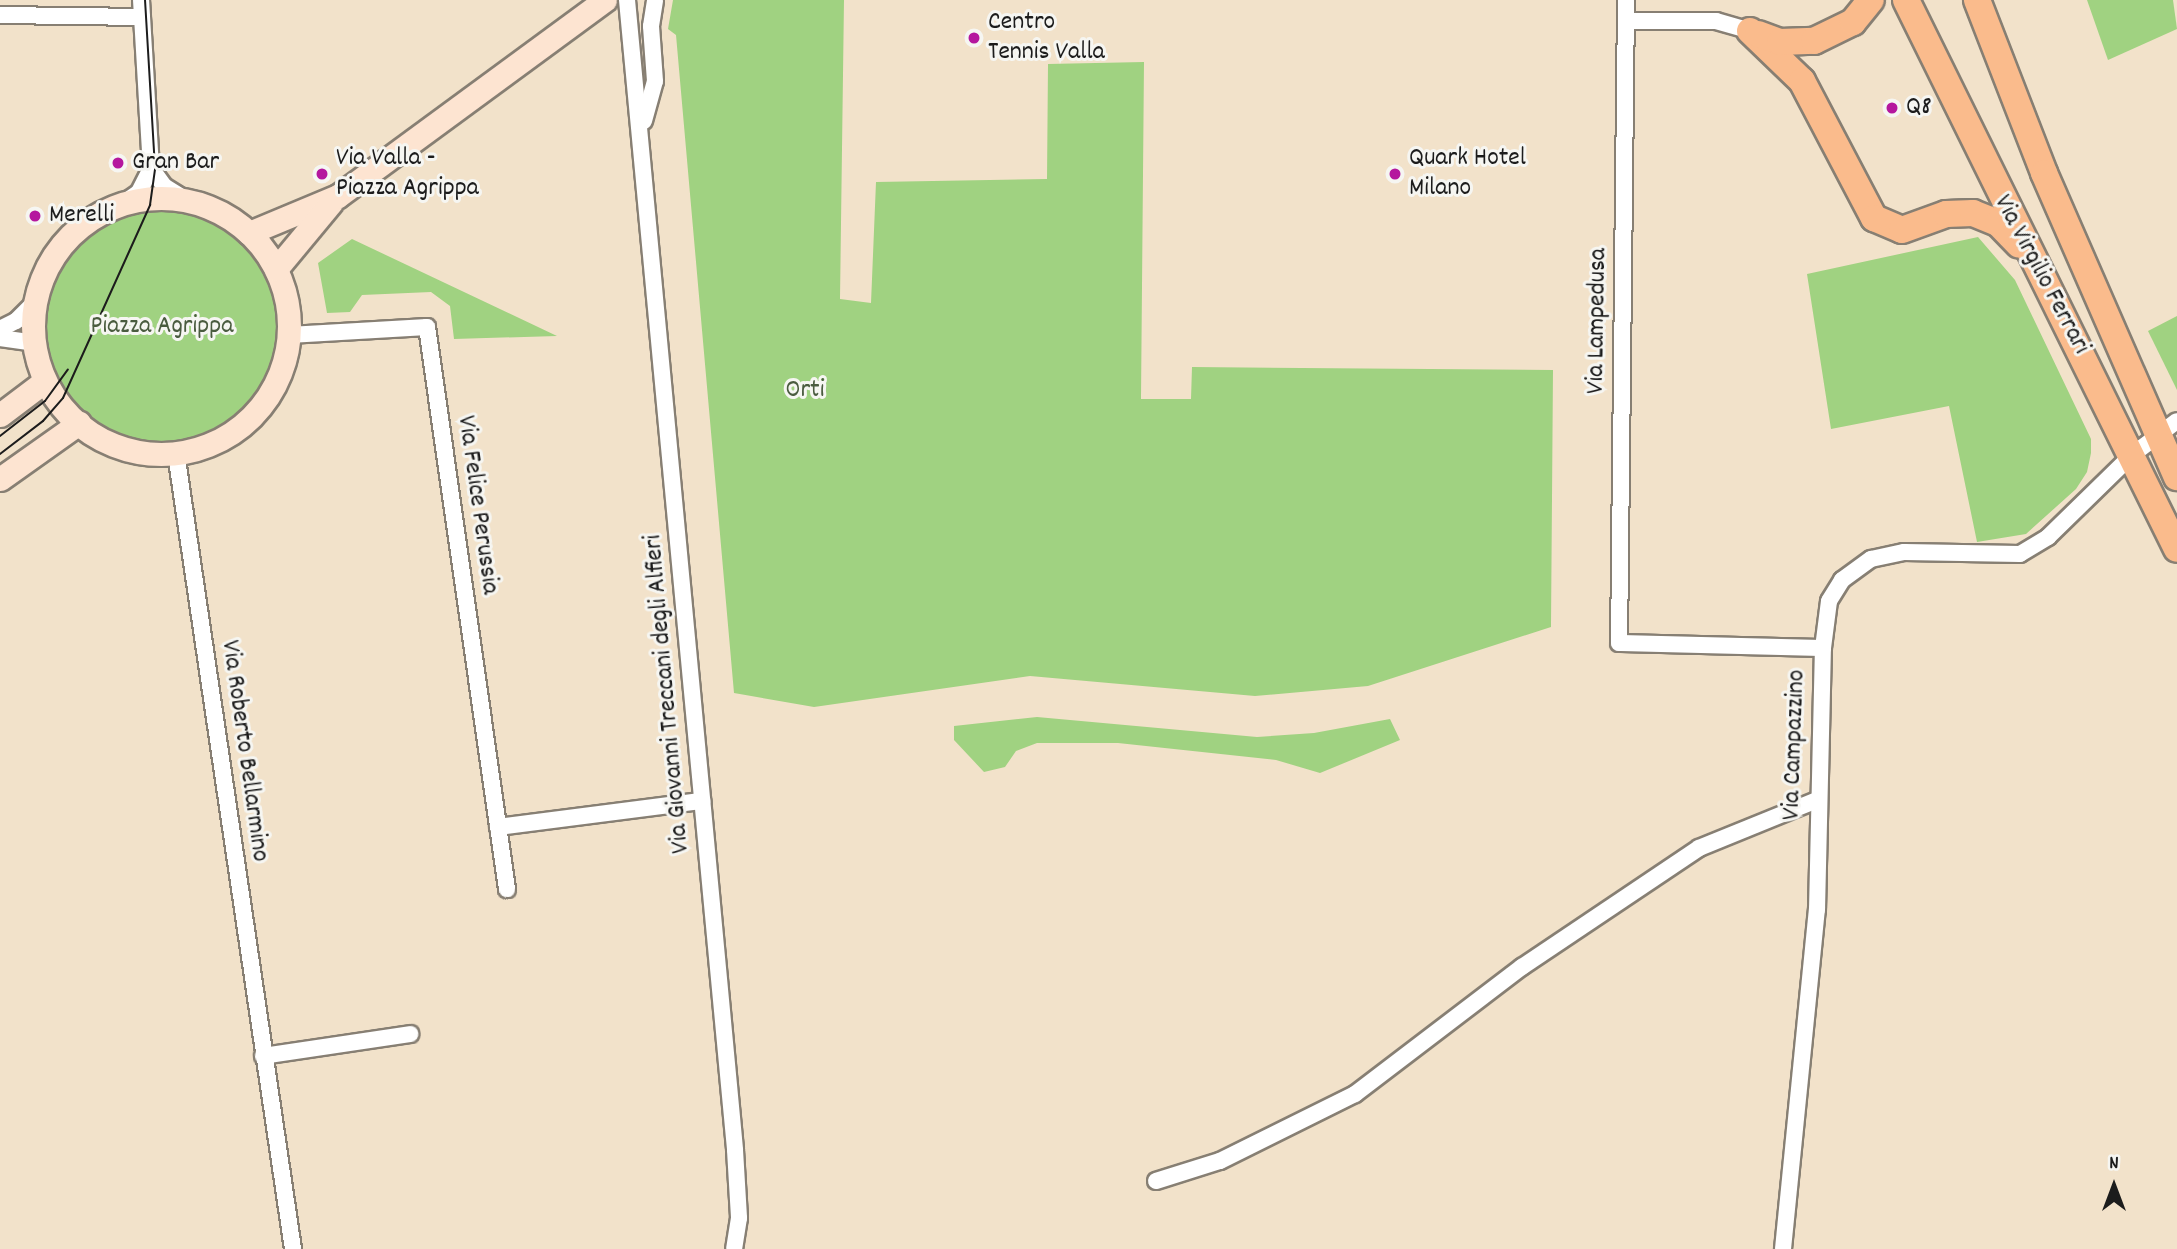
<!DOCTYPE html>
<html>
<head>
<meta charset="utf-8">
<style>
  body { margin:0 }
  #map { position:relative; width:2177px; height:1249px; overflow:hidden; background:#f2e2ca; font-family:Dekko,sans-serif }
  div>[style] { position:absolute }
  .green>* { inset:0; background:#a0d281 }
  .round { border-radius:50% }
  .roads { filter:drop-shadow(2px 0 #877f73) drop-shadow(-2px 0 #877f73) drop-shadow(0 2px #877f73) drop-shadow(0 -2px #877f73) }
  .minor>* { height:16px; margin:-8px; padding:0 8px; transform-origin:8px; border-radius:8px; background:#fff }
  .secondary>* { height:23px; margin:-11.5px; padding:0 11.5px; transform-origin:11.5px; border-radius:11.5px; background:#fde4d1 }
  .secondary>.ring { margin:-11.5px; padding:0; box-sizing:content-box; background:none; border:23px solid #fde4d1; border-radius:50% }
  .primary>* { height:26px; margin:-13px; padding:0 13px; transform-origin:13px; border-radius:13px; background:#fabb8c }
  .tram>* { height:2px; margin:-1px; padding:0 1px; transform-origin:1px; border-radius:1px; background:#1c1c1c }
  .dots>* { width:19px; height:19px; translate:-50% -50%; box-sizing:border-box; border:4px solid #f6f6f2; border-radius:50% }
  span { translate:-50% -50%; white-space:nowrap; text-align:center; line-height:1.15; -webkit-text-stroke:6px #f6f6f2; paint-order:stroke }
  .poi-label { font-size:26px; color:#1c1c1c }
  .left { translate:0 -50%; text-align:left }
  .street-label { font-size:26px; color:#1c1c1c }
  .park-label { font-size:26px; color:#4a5c3f }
  .north { position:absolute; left:2079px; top:1151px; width:70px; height:70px; -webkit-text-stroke:5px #f6f6f2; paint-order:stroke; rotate:0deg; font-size:19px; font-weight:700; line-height:28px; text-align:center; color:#1c1c1c }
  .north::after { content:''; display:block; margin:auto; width:24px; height:32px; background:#1c1c1c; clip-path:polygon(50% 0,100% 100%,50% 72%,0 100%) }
</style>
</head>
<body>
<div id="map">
  <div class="green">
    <i style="clip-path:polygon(673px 0,844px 0,840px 299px,871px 303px,876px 182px,1047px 179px,1048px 64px,1144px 62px,1141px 399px,1191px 399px,1192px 367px,1553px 370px,1551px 627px,1368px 686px,1255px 696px,1030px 676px,814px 707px,734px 693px,676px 35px,668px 29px)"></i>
    <i style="clip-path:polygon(2087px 0,2173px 0,2177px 29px,2108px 60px)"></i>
    <i class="round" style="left:43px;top:209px;width:236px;height:236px"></i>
    <i style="clip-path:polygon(1978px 237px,2015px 280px,2091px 439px,2091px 453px,2087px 472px,2076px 489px,2026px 534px,1977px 542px,1949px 406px,1831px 429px,1807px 274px)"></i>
    <i style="clip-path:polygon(352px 239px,557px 336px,454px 339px,450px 306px,431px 292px,362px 295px,350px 312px,327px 313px,318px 263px)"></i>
    <i style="clip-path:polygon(2177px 316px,2177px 390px,2148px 331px)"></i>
    <i style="clip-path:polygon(1037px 717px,1257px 737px,1314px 733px,1390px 719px,1400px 740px,1320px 773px,1276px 760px,1118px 743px,1037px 743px,1016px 751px,1005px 767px,984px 772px,954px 740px,954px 726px)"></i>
  </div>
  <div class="roads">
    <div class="minor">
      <i style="left:627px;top:0;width:1155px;rotate:84.63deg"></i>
      <i style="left:735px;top:1150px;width:68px;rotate:86.6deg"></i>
      <i style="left:739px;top:1218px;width:31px;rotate:99deg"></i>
      <i style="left:1626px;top:0;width:643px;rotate:90.62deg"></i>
      <i style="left:1619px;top:643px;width:204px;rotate:1.4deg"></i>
      <i style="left:0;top:15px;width:142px;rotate:0.8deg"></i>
      <i style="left:1626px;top:21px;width:90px"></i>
      <i style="left:1716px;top:21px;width:35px;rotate:16deg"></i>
      <i style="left:644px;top:121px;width:41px;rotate:-74.6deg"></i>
      <i style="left:655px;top:81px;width:55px;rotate:-94.2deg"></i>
      <i style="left:651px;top:26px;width:26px;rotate:-81deg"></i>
      <i style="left:151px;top:168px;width:22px;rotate:54deg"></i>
      <i style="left:164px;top:186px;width:28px;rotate:32deg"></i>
      <i style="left:122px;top:204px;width:21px;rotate:-35deg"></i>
      <i style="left:139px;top:192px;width:27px;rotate:-63deg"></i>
      <i style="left:151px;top:168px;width:168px;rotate:-93.4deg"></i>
      <i style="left:0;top:329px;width:18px;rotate:-27deg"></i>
      <i style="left:16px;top:321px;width:27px;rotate:-45deg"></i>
      <i style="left:289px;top:335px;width:138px;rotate:-3.3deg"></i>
      <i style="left:427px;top:327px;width:568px;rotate:81.9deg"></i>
      <i style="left:0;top:338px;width:34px;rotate:8deg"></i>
      <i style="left:176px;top:453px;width:805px;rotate:81.64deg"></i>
      <i style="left:498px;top:827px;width:206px;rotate:-7.3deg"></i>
      <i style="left:263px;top:1056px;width:149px;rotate:-8.5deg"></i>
      <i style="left:1156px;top:1181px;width:67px;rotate:-17.4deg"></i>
      <i style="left:1220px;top:1161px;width:151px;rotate:-26.4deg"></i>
      <i style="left:1355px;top:1094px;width:210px;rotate:-37.3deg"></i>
      <i style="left:1522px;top:967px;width:213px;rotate:-33.9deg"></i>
      <i style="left:1699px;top:848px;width:127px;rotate:-22.1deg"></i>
      <i style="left:1783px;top:1249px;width:341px;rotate:-84.3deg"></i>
      <i style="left:1817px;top:910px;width:262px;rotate:-88.7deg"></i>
      <i style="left:1823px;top:648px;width:47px;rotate:-82.7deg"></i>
      <i style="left:1829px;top:601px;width:25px;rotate:-58deg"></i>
      <i style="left:1842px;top:580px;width:36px;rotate:-36deg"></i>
      <i style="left:1871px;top:559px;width:34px;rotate:-12deg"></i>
      <i style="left:1904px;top:552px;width:116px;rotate:1deg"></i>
      <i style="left:2020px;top:554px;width:33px;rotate:-31deg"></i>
      <i style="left:2048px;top:537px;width:117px;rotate:-44.3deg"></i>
      <i style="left:2132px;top:455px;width:56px;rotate:-37.1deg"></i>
    </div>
    <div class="secondary">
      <i class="ring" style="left:33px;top:198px;width:233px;height:233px"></i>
      <i style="left:249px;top:233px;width:96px;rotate:-22.6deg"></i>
      <i style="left:338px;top:196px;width:331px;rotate:-36.3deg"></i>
      <i style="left:276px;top:269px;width:85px;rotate:-50.3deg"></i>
      <i style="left:0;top:415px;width:56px;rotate:-37.1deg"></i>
      <i style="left:0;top:479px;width:97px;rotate:-35.3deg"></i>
    </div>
    <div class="primary">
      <i style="left:1906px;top:0;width:612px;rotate:63.73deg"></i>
      <i style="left:1977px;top:0;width:186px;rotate:68.8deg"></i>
      <i style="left:2044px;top:173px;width:332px;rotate:66.4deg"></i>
      <i style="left:1750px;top:31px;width:72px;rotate:43.9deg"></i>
      <i style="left:1802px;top:81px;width:155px;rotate:62.3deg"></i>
      <i style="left:1874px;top:218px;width:30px;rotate:23deg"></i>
      <i style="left:1902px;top:230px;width:47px;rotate:-20deg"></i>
      <i style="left:1946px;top:214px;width:27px;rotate:-2deg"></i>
      <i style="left:1973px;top:213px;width:27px;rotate:22deg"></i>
      <i style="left:1998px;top:223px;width:30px;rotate:46deg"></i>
      <i style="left:1758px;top:34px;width:23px;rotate:20deg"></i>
      <i style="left:1780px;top:42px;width:34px;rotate:-2deg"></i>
      <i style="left:1814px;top:41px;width:43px;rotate:-26deg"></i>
      <i style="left:1853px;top:22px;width:28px;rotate:-51deg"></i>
    </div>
  </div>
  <div class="tram">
    <i style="left:0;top:436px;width:57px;rotate:-37.9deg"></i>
    <i style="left:45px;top:401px;width:39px;rotate:-54deg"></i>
    <i style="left:0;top:454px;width:54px;rotate:-37.5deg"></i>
    <i style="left:43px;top:421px;width:30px;rotate:-49deg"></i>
    <i style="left:63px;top:398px;width:212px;rotate:-65.7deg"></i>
    <i style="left:150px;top:205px;width:37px;rotate:-82deg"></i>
    <i style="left:155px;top:168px;width:168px;rotate:-93.4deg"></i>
  </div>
  <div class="dots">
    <i style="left:974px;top:38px;background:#b5179e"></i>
    <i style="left:1892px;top:108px;background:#b5179e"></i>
    <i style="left:118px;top:163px;background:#b5179e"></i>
    <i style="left:322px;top:174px;background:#b5179e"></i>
    <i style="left:1395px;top:174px;background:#b5179e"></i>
    <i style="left:35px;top:216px;background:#b5179e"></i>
  </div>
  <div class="poi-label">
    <span class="left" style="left:988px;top:38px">Centro<br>Tennis Valla</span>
    <span class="left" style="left:1906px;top:108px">Q8</span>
    <span class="left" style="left:336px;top:174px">Via Valla -<br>Piazza Agrippa</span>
    <span class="left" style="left:1409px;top:174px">Quark Hotel<br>Milano</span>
    <span class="left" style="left:132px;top:163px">Gran Bar</span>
    <span class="left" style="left:49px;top:216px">Merelli</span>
  </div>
  <div class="street-label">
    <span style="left:2041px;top:275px;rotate:62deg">Via Virgilio Ferrari</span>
    <span style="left:1598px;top:321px;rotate:-89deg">Via Lampedusa</span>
    <span style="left:477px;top:505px;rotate:82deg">Via Felice Perussia</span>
    <span style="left:668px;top:694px;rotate:-95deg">Via Giovanni Treccani degli Alfieri</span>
    <span style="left:1795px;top:745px;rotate:-88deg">Via Campazzino</span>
    <span style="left:244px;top:751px;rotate:82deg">Via Roberto Bellarmino</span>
  </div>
  <div class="park-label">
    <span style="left:162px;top:327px">Piazza Agrippa</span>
    <span style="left:805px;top:391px">Orti</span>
  </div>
  <div class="north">N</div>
</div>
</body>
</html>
